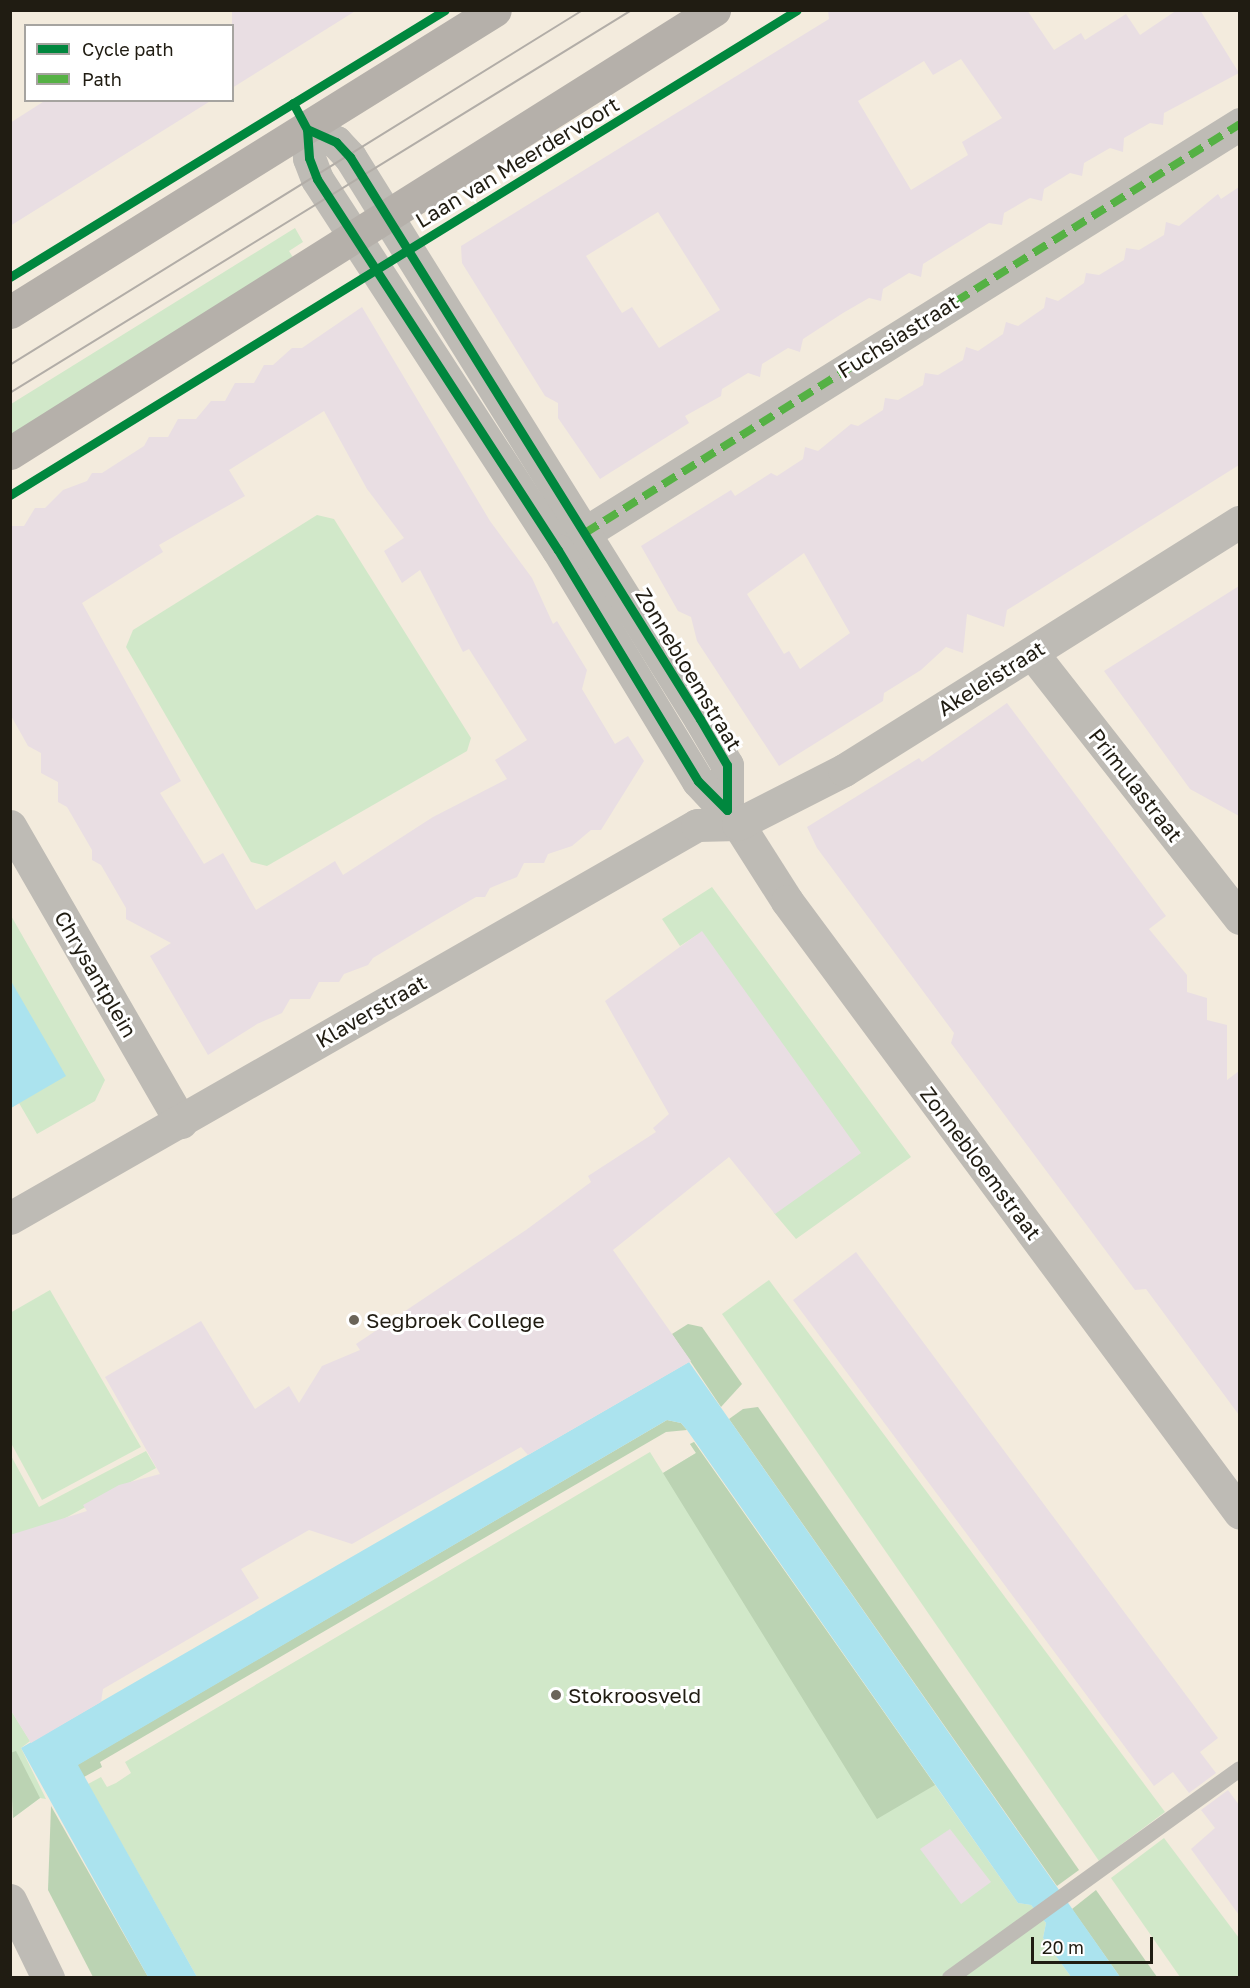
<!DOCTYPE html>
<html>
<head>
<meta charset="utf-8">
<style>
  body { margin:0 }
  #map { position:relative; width:1250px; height:1988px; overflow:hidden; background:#f3ebdd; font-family:"Golos Text",sans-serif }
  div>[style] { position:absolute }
  .green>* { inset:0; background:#d1e8c9 }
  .forest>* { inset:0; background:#bbd3b3 }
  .water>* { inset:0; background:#abe3ee }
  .building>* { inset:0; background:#e9dee3 }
  .lane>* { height:16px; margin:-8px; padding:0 8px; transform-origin:8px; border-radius:8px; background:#bebbb5 }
  .street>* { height:33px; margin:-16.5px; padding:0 16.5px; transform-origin:16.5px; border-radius:16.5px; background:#bebbb5 }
  .secondary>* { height:33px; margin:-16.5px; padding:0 16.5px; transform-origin:16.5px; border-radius:16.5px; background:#b5b0aa }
  .tram>* { height:1.5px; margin:-0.75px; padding:0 0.75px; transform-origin:0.75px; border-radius:0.75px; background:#b2ada7 }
  .quiet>* { height:8px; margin-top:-4px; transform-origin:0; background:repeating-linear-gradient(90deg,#55b144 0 15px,transparent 0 23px) }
  .cycleway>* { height:9px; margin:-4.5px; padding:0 4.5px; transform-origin:4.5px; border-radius:4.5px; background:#00873e }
  .dots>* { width:16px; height:16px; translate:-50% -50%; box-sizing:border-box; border:3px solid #fff; border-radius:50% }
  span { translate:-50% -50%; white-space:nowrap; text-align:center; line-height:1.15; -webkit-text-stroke:6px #fff; paint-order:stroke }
  .street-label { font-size:21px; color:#201c12 }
  .poi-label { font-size:21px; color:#201c12 }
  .left { translate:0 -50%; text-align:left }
  .frame { position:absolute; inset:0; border:12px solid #201c12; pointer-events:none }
  .legend { position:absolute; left:24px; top:24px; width:210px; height:78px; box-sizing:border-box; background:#fff; border:2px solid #a6a4a0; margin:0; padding:8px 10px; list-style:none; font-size:18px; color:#201c12 }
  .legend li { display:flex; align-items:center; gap:12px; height:30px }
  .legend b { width:30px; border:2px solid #a6a4a0 }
  .scale { position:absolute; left:1031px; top:1937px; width:122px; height:27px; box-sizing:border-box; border:3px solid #201c12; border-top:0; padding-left:8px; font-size:18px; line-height:21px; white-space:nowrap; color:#201c12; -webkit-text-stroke:4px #fff; paint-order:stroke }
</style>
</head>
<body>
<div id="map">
  <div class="green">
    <i style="clip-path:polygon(295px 228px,303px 242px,289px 251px,294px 259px,11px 435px,11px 404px)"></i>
    <i style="clip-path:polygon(317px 515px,334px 519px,471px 738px,467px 751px,267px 866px,251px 862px,126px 647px,133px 630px)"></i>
    <i style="clip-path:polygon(712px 887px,911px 1157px,796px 1239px,774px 1213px,697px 935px,680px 946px,662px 919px)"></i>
    <i style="clip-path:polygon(10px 914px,105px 1080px,95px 1101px,37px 1134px,19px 1103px,11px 1108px)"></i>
    <i style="clip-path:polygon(769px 1280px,1165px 1812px,1099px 1861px,722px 1314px)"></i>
    <i style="clip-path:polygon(50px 1290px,141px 1447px,42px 1500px,11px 1443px,10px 1313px)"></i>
    <i style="clip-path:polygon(694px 1442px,1018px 1903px,1031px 1905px,1046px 1923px,1043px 1938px,1071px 1977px,197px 1977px,88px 1784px,101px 1777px,107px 1787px,116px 1783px,131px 1773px,125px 1762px,650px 1452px,663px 1473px,696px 1453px,690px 1444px)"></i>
    <i style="clip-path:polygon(146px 1451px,156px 1468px,51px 1526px,10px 1536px,10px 1454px,39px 1507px)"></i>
    <i style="clip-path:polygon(10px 1709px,30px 1741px,21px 1748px,46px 1799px,40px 1798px,13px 1818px)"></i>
    <i style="clip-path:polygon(1164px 1838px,1239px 1938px,1239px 1977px,1180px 1977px,1111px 1878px)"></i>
  </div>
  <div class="forest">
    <i style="clip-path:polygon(688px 1324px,702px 1327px,742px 1384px,721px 1407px,672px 1334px)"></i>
    <i style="clip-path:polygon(758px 1407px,1079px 1870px,1057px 1886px,729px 1419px,743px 1409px)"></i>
    <i style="clip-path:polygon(667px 1420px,681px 1423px,687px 1430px,666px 1432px,100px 1762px,102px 1767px,84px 1777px,77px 1765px)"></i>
    <i style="clip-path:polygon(694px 1442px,935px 1785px,877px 1819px,663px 1473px,696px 1453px,690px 1444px)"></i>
    <i style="clip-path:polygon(16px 1751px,40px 1798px,13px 1818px,10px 1753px)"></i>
    <i style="clip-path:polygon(51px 1806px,148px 1977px,93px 1977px,48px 1890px)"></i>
    <i style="clip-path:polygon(1096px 1890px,1157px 1977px,1120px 1977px,1072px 1909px)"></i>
  </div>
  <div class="water">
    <i style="clip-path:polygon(11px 981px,66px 1076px,11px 1108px,10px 1108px)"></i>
    <i style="clip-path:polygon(689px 1362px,1120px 1977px,1071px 1977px,1043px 1938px,1046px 1923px,1031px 1905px,1018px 1903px,687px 1430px,681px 1423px,667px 1420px,78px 1765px,197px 1977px,148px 1977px,21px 1748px)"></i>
  </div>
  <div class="building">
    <i style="clip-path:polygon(232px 10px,357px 10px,232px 88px)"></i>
    <i style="clip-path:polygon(evenodd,828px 10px,1027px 10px,1054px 50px,1081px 33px,1085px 40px,1126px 14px,1140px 35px,1177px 10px,1200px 10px,1239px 73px,1164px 113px,1163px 125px,1150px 123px,1124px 138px,1123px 152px,1110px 148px,1084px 163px,1082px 176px,1070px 173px,1044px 189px,1042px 201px,1030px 198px,1004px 213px,1002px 225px,989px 223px,923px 264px,921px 277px,909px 273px,883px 289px,881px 301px,869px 298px,843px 313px,803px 339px,800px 352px,788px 348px,762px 364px,760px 377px,748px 373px,722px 389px,721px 396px,685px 416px,689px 423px,600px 479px,558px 418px,558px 403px,545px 396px,462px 263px,461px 246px,829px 19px,828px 10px,961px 59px,1002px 118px,962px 142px,968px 155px,911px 190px,858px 101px,924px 61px,933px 75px,961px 59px,828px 10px,658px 212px,720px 310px,659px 348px,632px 307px,622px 313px,586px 256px,658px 212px)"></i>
    <i style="clip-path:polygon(46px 100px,212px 100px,10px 226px,10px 123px)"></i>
    <i style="clip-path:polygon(evenodd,1239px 187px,1239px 465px,1007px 610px,1004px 627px,967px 614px,963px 653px,946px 647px,921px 670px,884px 693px,883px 701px,779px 766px,697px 641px,691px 617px,678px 611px,641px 546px,731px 490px,735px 496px,771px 473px,777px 476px,803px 459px,805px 447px,818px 451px,851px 424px,858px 426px,883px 410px,885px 398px,898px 400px,923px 385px,925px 373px,938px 375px,963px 360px,966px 347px,978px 351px,1003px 334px,1006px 322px,1018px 326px,1044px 308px,1046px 297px,1058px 301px,1084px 283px,1086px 273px,1099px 275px,1124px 260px,1126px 248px,1139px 250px,1164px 235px,1166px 222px,1179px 226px,1218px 194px,1221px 199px,1239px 187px,804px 553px,850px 633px,800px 669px,789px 651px,784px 654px,747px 594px,804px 553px)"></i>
    <i style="clip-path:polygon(evenodd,362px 307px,490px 521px,532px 578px,553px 624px,557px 621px,587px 670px,582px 689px,615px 744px,628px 736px,644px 761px,601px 830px,591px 830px,572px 846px,548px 854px,544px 863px,524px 863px,517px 877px,490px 888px,485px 897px,476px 897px,433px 922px,373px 958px,368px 965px,344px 974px,339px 982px,319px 982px,310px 999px,290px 999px,282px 1013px,257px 1024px,208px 1055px,150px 956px,171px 943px,126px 919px,126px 908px,101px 865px,92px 860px,92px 850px,67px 807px,58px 802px,58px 782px,41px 773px,41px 753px,28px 746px,10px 714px,10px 526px,24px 526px,35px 508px,45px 508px,63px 490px,87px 481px,92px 473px,102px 473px,144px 446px,149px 437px,168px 437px,178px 419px,196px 419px,211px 401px,225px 401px,235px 383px,254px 383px,264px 365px,273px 365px,292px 348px,302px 348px,362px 307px,324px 411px,367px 489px,404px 538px,384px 551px,402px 583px,420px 570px,463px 652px,469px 649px,527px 740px,495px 760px,507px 779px,433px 817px,343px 875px,335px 861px,256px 910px,223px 853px,204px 864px,160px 793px,181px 781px,82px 603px,163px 552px,159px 545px,245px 496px,229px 470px,324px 411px)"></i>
    <i style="clip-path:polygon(1239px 586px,1239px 816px,1190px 789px,1104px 671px)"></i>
    <i style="clip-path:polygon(1007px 703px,1166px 916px,1149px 929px,1187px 975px,1187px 992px,1207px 998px,1207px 1020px,1227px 1025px,1227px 1080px,1239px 1071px,1239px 1415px,1146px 1289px,1135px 1290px,974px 1074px,951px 1043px,954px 1033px,817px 848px,807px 827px,919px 758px,922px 762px)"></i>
    <i style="clip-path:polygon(702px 931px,861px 1153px,775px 1214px,729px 1157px,613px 1250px,691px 1361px,528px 1455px,521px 1447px,352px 1544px,309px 1530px,241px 1569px,259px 1598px,103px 1689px,101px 1702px,31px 1743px,10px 1709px,10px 1535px,87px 1511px,83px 1505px,119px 1485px,160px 1474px,105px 1377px,201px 1321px,255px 1409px,289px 1386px,299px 1403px,322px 1366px,360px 1350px,356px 1344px,526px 1230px,591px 1182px,588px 1176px,656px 1132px,653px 1128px,669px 1114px,605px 1001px)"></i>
    <i style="clip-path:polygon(856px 1252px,1218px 1738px,1200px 1752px,1216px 1773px,1189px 1793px,1173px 1772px,1154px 1786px,793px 1300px)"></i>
    <i style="clip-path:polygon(1228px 1790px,1239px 1805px,1239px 1915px,1191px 1849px,1215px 1828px,1201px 1810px)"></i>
    <i style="clip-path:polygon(950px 1829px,991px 1882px,961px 1904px,920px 1849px)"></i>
  </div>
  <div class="lane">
    <i style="left:950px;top:1978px;width:357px;rotate:-35.8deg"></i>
  </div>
  <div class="street">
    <i style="left:567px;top:544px;width:793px;rotate:-31.97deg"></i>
    <i style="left:1032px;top:653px;width:337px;rotate:51.9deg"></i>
    <i style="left:727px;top:810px;width:45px;rotate:-90deg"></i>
    <i style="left:727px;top:765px;width:53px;rotate:-120.4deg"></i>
    <i style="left:700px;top:719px;width:662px;rotate:-121.91deg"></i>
    <i style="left:350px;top:157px;width:21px;rotate:-133deg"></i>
    <i style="left:336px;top:142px;width:32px;rotate:-156deg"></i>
    <i style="left:307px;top:129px;width:29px;rotate:86deg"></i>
    <i style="left:309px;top:158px;width:22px;rotate:69deg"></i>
    <i style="left:317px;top:179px;width:442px;rotate:57deg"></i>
    <i style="left:558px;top:550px;width:270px;rotate:58.8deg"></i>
    <i style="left:698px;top:781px;width:59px;rotate:47.1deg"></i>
    <i style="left:738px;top:824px;width:91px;rotate:57.5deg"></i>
    <i style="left:787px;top:901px;width:761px;rotate:53.49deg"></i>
    <i style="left:10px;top:826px;width:342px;rotate:60deg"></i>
    <i style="left:10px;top:1218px;width:791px;rotate:-29.77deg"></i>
    <i style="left:697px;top:825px;width:41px;rotate:-1.4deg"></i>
    <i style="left:738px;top:824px;width:119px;rotate:-27deg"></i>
    <i style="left:844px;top:770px;width:467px;rotate:-32.1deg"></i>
    <i style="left:10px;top:1900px;width:87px;rotate:64deg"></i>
  </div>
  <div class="secondary">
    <i style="left:10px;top:312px;width:571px;rotate:-31.91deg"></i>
    <i style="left:10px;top:453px;width:832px;rotate:-32.18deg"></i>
  </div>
  <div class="tram">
    <i style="left:10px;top:365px;width:674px;rotate:-31.78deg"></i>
    <i style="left:10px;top:393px;width:730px;rotate:-31.62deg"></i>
  </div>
  <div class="quiet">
    <i style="left:585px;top:533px;width:772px;rotate:-31.98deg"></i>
  </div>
  <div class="cycleway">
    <i style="left:293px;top:103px;width:30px;rotate:62deg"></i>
    <i style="left:307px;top:129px;width:29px;rotate:86deg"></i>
    <i style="left:309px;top:158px;width:22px;rotate:69deg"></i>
    <i style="left:317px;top:179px;width:442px;rotate:57deg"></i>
    <i style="left:558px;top:550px;width:270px;rotate:58.8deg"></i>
    <i style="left:698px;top:781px;width:41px;rotate:45deg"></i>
    <i style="left:307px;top:129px;width:32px;rotate:24deg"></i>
    <i style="left:336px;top:142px;width:21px;rotate:47deg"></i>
    <i style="left:350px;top:157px;width:662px;rotate:58.09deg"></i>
    <i style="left:700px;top:719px;width:53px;rotate:59.6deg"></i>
    <i style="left:727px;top:765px;width:45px;rotate:90deg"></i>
    <i style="left:10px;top:277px;width:510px;rotate:-31.54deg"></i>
    <i style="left:10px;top:495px;width:924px;rotate:-31.64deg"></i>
  </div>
  <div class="dots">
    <i style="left:354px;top:1320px;background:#6a6459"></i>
    <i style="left:556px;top:1695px;background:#6a6459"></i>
  </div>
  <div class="street-label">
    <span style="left:517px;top:162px;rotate:-31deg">Laan van Meerdervoort</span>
    <span style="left:898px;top:336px;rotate:-32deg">Fuchsiastraat</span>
    <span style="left:689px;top:669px;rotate:59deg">Zonnebloemstraat</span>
    <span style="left:991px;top:678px;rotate:-32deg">Akeleistraat</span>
    <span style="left:1136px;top:785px;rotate:52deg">Primulastraat</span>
    <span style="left:96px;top:974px;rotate:60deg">Chrysantplein</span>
    <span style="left:371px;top:1011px;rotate:-30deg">Klaverstraat</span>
    <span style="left:981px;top:1163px;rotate:53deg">Zonnebloemstraat</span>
  </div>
  <div class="poi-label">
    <span class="left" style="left:366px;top:1320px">Segbroek College</span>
    <span class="left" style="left:568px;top:1695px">Stokroosveld</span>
  </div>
  <div class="frame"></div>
  <ul class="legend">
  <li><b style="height:8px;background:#00873e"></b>Cycle path</li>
  <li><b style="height:8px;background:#55b144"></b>Path</li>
  </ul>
  <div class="scale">20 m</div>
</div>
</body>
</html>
